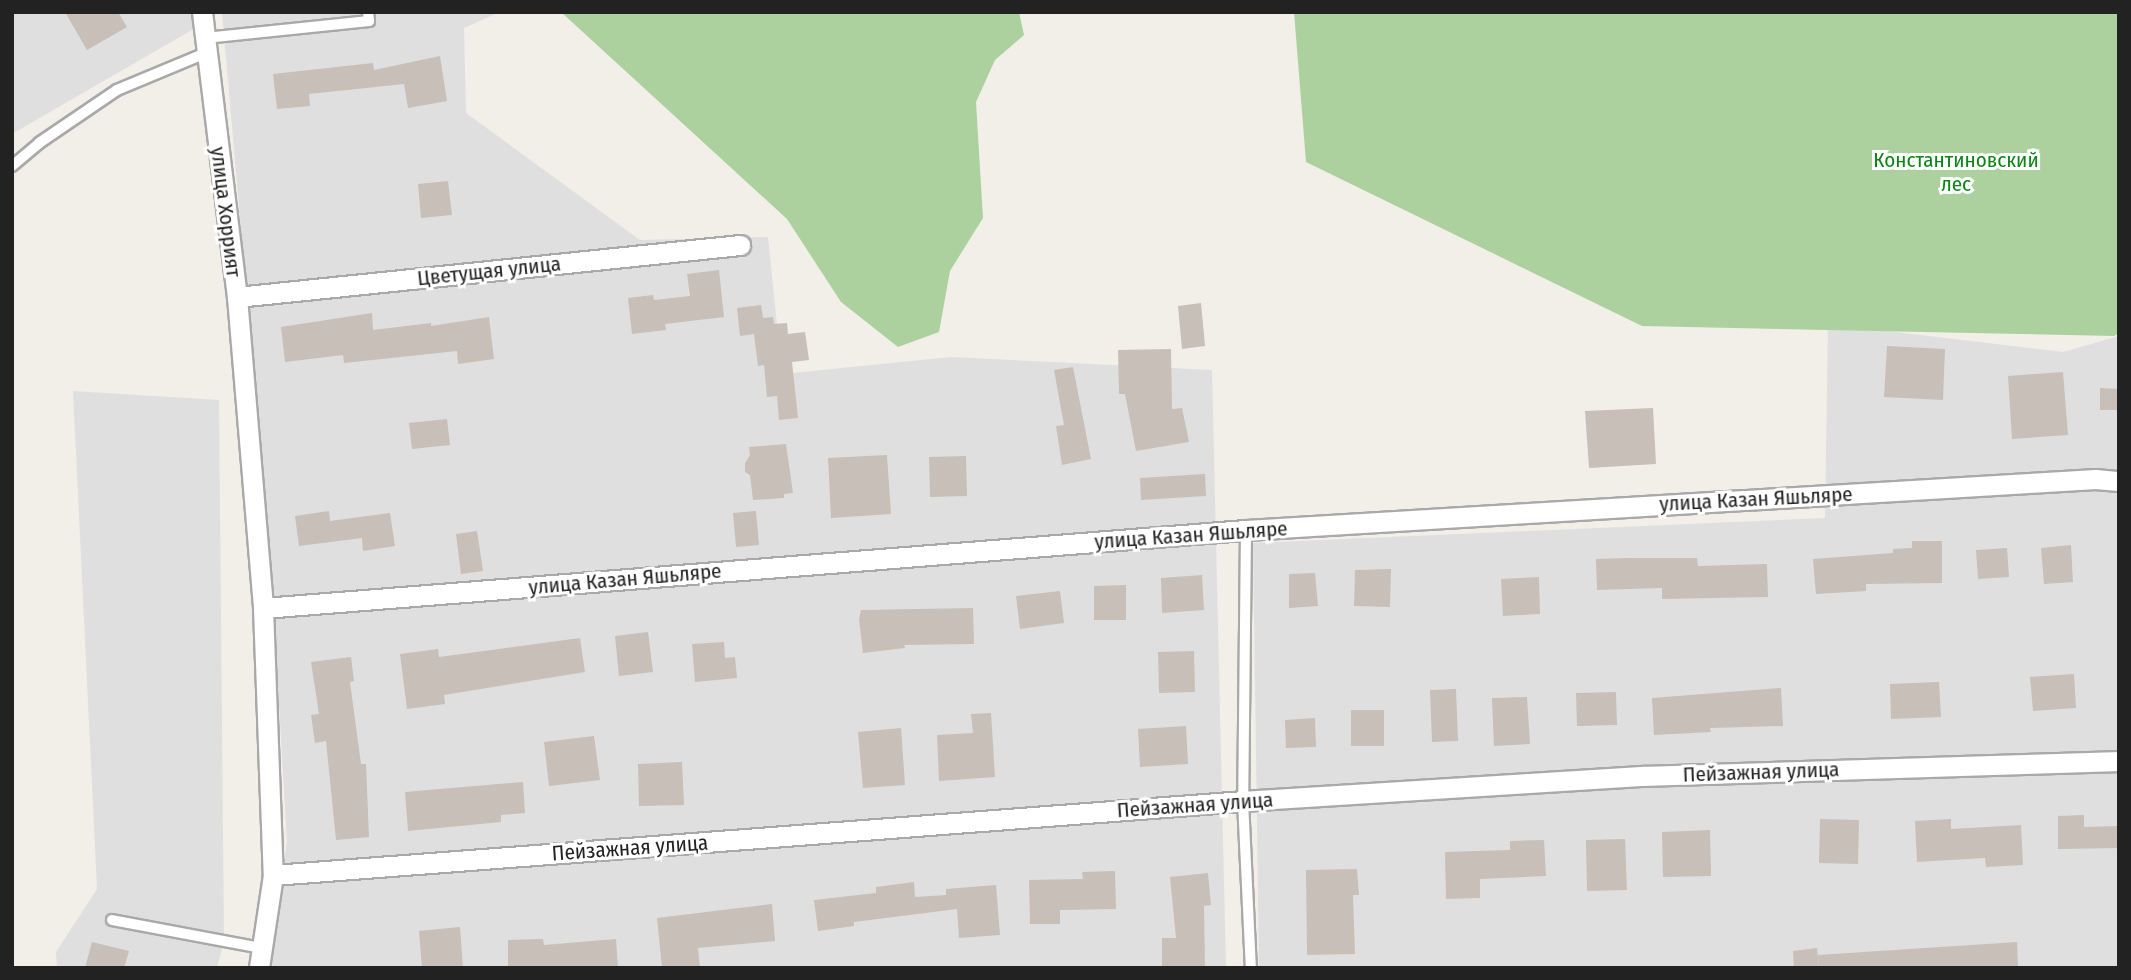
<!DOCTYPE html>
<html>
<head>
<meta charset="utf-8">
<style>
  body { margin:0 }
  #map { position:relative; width:2131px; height:980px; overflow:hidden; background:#f2efe9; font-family:"Fira Sans Condensed",sans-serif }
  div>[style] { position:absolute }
  .residential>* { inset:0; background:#e0dfdf }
  .forest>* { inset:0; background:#add19e }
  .building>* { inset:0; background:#c7bfb8 }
  .roads { filter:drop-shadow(2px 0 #a9a9a9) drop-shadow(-2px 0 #a9a9a9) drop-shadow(0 2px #a9a9a9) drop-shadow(0 -2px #a9a9a9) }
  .service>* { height:10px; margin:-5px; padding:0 5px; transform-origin:5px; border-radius:5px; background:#fff }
  .minor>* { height:19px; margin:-9.5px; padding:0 9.5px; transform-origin:9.5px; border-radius:9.5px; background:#fff }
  span { translate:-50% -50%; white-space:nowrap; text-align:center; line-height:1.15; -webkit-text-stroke:6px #fff; paint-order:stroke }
  .park-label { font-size:21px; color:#0c8416 }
  .street-label { font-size:21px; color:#222 }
  .frame { position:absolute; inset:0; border:14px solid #222; pointer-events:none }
</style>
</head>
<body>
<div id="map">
  <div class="residential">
    <i style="clip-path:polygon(12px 12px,195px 12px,197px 27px,12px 134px)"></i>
    <i style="clip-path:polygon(222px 12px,500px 12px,464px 28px,466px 113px,640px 240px,768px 237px,782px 374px,951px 357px,1212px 370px,1226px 968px,270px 968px,287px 841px,272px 583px)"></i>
    <i style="clip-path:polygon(1828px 324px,2063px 352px,2119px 336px,2119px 968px,1259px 968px,1253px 543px,1825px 518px)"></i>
    <i style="clip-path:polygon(73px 391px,219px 400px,224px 941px,217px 968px,57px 968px,56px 952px,97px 889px)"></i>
  </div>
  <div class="forest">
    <i style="clip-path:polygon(561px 12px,1019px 12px,1024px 35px,995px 60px,976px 102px,983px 218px,950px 271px,939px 332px,898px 347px,841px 302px,787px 219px)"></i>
    <i style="clip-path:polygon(1294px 12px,2119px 12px,2119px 333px,2114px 336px,1642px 326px,1306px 162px)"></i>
  </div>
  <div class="building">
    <i style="clip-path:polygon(65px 12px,118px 12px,127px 27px,87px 50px)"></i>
    <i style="clip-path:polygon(440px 56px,447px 101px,408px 108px,404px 84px,309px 94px,310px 106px,277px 109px,273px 74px,373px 63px,374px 70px)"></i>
    <i style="clip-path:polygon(448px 181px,452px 215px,421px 218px,418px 184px)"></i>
    <i style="clip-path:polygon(719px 270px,724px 317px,665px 324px,666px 330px,632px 334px,628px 298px,653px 295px,654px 300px,690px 296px,687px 274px)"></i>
    <i style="clip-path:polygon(1201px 303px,1205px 346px,1182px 349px,1178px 306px)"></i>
    <i style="clip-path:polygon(761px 305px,763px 318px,773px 317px,774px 324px,787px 323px,788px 334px,805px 332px,809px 360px,792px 362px,798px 418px,779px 420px,777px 396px,767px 397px,764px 365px,758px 366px,754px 334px,740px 336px,737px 308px)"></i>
    <i style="clip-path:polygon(372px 313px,373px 330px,431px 323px,431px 326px,489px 317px,494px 359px,458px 364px,457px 351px,344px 363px,343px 355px,285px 362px,281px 327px)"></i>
    <i style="clip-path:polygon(1887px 346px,1945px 349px,1943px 400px,1884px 397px)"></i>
    <i style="clip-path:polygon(1171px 349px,1172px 409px,1182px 408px,1189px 442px,1136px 451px,1125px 394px,1119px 394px,1118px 350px)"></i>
    <i style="clip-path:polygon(1073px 367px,1091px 459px,1062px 465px,1056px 426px,1064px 425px,1054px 370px)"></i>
    <i style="clip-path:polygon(2063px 372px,2068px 435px,2012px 439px,2008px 376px)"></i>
    <i style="clip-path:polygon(2100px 388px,2119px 389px,2119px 410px,2100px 410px)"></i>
    <i style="clip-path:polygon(1653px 408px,1656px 464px,1589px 468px,1585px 411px)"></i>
    <i style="clip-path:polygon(447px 419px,450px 445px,412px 449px,409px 423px)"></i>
    <i style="clip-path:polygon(786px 444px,793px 493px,784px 494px,784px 498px,753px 500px,750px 475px,745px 472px,745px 463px,750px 455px,749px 447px)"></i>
    <i style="clip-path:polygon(887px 455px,891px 514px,831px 518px,828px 458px)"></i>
    <i style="clip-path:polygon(966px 456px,967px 496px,930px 497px,929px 457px)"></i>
    <i style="clip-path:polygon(1205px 474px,1206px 496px,1141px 500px,1140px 478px)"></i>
    <i style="clip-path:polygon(329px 511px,330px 521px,390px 513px,395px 546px,363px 551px,362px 538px,299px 546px,295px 516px)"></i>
    <i style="clip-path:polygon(756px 511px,759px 545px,736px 547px,733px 513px)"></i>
    <i style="clip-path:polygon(477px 531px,483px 571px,461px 574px,456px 534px)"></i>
    <i style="clip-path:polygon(1912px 541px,1942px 541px,1942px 583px,1866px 584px,1866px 591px,1816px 594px,1813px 559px,1893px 553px,1893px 549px,1912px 548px)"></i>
    <i style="clip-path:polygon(2071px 545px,2073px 582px,2044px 584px,2041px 548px)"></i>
    <i style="clip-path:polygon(2007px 548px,2009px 577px,1978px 579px,1976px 550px)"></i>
    <i style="clip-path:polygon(1629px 558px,1697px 558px,1698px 566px,1767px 564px,1768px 597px,1662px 599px,1662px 588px,1597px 590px,1596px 559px)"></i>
    <i style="clip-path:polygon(1391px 569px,1390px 607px,1354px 606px,1355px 570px)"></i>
    <i style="clip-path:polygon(1315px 573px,1318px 606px,1289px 608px,1289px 574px)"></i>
    <i style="clip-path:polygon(1202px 575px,1204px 610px,1162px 613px,1161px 578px)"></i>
    <i style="clip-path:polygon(1539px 577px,1540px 614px,1503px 616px,1501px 579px)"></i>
    <i style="clip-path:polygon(1126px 585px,1126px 620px,1094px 620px,1094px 586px)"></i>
    <i style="clip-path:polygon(1060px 591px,1064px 623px,1020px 629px,1016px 596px)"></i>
    <i style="clip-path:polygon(973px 608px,974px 644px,904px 645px,905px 648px,863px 653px,859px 619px,861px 610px)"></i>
    <i style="clip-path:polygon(648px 632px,653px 672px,619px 676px,615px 636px)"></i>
    <i style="clip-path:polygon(580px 638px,585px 672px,444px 695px,445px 704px,407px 709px,400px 654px,438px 649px,439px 657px)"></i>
    <i style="clip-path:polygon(724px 642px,725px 658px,735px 657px,737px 678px,695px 682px,692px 644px)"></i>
    <i style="clip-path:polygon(1194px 651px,1195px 692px,1159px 693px,1158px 652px)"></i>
    <i style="clip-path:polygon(351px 657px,354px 681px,350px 682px,361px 764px,366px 764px,369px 837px,336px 840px,326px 741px,315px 743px,311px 715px,319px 714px,311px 662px)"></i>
    <i style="clip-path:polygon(2074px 674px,2076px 708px,2033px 711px,2030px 677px)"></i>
    <i style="clip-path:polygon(1939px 682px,1941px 717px,1891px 719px,1890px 684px)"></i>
    <i style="clip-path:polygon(1781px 688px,1783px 726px,1710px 728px,1711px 732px,1654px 735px,1652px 698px)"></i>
    <i style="clip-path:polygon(1456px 689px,1458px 741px,1432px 742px,1430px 690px)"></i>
    <i style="clip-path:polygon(1616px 692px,1617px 725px,1577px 726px,1576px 693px)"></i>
    <i style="clip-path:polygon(1527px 697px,1530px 744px,1494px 746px,1492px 698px)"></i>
    <i style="clip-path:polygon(1351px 710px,1384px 710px,1384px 746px,1351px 746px)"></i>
    <i style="clip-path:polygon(991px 713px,995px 777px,939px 781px,937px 735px,973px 733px,971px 714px)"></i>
    <i style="clip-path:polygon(1315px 718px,1316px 747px,1286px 748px,1285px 720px)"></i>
    <i style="clip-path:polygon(1186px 726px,1188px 764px,1140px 767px,1138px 729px)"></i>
    <i style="clip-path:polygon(901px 728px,905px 785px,863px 788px,858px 732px)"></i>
    <i style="clip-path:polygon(594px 736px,600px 780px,549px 786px,544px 742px)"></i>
    <i style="clip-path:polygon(682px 762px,684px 805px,639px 806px,638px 764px)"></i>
    <i style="clip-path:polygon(523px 782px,525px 813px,501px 815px,501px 822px,408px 831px,405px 792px)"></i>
    <i style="clip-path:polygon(2084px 815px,2084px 827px,2119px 826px,2119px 848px,2058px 849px,2058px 816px)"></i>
    <i style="clip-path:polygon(1820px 819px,1859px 820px,1858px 864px,1819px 863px)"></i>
    <i style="clip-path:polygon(1951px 819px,1951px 829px,2021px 825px,2023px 865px,1986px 867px,1985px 858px,1917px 862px,1915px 821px)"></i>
    <i style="clip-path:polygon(1710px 830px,1711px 876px,1663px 877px,1662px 832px)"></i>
    <i style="clip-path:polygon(1625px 839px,1627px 890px,1587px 891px,1586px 840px)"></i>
    <i style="clip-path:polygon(1544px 840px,1546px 876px,1480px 879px,1480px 898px,1446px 899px,1445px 852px,1510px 850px,1510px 841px)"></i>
    <i style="clip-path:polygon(1357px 869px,1359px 895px,1353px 895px,1355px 954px,1307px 955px,1306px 870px)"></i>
    <i style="clip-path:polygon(1115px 871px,1116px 909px,1060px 910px,1060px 924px,1030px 924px,1029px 880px,1083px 879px,1082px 872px)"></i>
    <i style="clip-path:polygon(1208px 873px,1211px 905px,1204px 906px,1205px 968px,1162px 968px,1162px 938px,1176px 938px,1170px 877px)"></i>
    <i style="clip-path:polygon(914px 882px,915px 897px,946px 895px,946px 889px,996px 885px,1000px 935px,959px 938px,957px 909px,854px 922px,854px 926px,818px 931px,814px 900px,876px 893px,876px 887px)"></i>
    <i style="clip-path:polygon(772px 904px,775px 941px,698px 948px,700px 968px,662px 968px,657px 918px)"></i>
    <i style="clip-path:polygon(460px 927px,463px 968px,422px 968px,419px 931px)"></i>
    <i style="clip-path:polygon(543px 939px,544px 945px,616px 939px,618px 968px,508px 968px,508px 940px)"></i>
    <i style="clip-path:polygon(92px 942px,129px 951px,124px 968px,85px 968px)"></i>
    <i style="clip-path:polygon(2017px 942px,2018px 968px,1819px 968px,1818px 955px)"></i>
    <i style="clip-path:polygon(1817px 948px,1819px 968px,1794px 968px,1793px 951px)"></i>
  </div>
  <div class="roads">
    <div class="service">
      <i style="left:205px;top:38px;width:165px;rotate:-5.9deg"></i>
      <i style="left:369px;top:21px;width:9px;rotate:-96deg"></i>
      <i style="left:12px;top:166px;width:35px;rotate:-40deg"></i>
      <i style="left:39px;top:143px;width:94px;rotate:-34.2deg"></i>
      <i style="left:117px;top:90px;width:96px;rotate:-22.6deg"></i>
      <i style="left:1246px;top:530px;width:271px;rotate:90.6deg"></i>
      <i style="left:1243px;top:801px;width:167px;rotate:87.3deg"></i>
      <i style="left:112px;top:920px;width:153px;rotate:10.6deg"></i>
    </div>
    <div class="minor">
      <i style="left:202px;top:12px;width:287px;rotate:83deg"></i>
      <i style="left:237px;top:297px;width:312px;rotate:85.2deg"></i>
      <i style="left:263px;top:608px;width:267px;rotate:87.9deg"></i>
      <i style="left:273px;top:875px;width:94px;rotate:98.6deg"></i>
      <i style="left:237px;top:297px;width:506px;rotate:-5.9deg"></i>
      <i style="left:263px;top:608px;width:986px;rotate:-4.54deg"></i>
      <i style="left:1246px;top:530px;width:851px;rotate:-3.44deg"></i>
      <i style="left:2095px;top:479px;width:24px;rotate:5deg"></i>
      <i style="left:273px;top:875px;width:973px;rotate:-4.36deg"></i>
      <i style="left:1243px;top:801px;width:401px;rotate:-3.6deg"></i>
      <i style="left:1643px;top:776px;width:476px;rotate:-1.8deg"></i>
    </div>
  </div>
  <div class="park-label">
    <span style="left:1956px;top:172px">Константиновский<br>лес</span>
  </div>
  <div class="street-label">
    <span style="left:226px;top:212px;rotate:83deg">улица Хоррият</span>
    <span style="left:489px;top:271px;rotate:-6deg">Цветущая улица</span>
    <span style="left:1756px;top:499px;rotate:-3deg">улица Казан Яшьляре</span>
    <span style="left:1191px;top:535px;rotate:-4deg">улица Казан Яшьляре</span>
    <span style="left:625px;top:579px;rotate:-5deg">улица Казан Яшьляре</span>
    <span style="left:1761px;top:772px;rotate:-2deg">Пейзажная улица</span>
    <span style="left:1195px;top:805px;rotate:-4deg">Пейзажная улица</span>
    <span style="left:630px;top:848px;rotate:-4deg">Пейзажная улица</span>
  </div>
  <div class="frame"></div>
</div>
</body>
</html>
